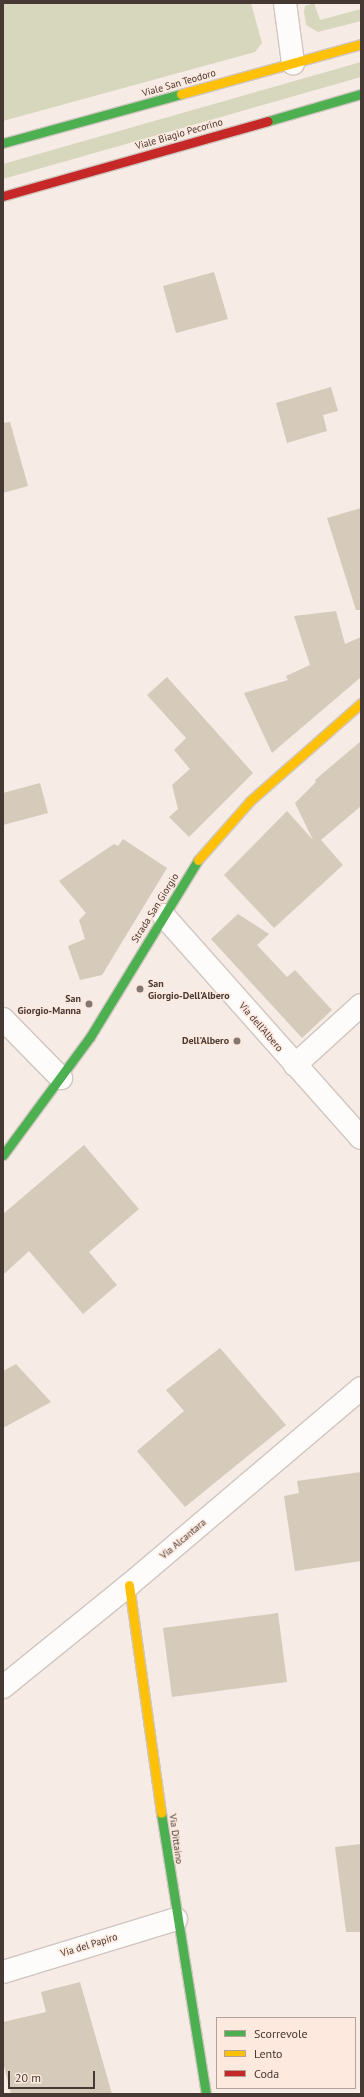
<!DOCTYPE html>
<html>
<head>
<meta charset="utf-8">
<style>
  body { margin:0 }
  #map { position:relative; width:364px; height:2097px; overflow:hidden; background:#f6ebe5; font-family:"PT Sans",sans-serif }
  div>[style] { position:absolute }
  .green>* { inset:0; background:#d7d7bd }
  .building>* { inset:0; background:#d6caba }
  .roads { filter:drop-shadow(1px 0 #d0c6c0) drop-shadow(-1px 0 #d0c6c0) drop-shadow(0 1px #d0c6c0) drop-shadow(0 -1px #d0c6c0) }
  .street>* { height:22px; margin:-11px; padding:0 11px; transform-origin:11px; border-radius:11px; background:#fefcfb }
  .fast>* { height:9px; margin:-4.5px; padding:0 4.5px; transform-origin:4.5px; border-radius:4.5px; background:#4caf50 }
  .slow>* { height:9px; margin:-4.5px; padding:0 4.5px; transform-origin:4.5px; border-radius:4.5px; background:#ffc107 }
  .jam>* { height:9px; margin:-4.5px; padding:0 4.5px; transform-origin:4.5px; border-radius:4.5px; background:#c62828 }
  .dots>* { width:11px; height:11px; translate:-50% -50%; box-sizing:border-box; border:2px solid #fde9de; border-radius:50% }
  span { translate:-50% -50%; white-space:nowrap; text-align:center; line-height:1.15; -webkit-text-stroke:3px #fde9de; paint-order:stroke }
  .street-label { font-size:10px; color:#463832 }
  .poi-label { font-size:10px; color:#463832; font-weight:700 }
  .left { translate:0 -50%; text-align:left }
  .right { translate:-100% -50%; text-align:right }
  .frame { position:absolute; inset:0; border:4px solid #463832; pointer-events:none }
  .legend { position:absolute; left:216px; top:2017px; width:140px; height:72px; box-sizing:border-box; background:#fde9de; border:1px solid #b4a299; margin:0; padding:5px 7px; list-style:none; font-size:12px; color:#463832 }
  .legend li { display:flex; align-items:center; gap:8px; height:20px }
  .legend b { width:20px; border:1px solid #b4a299 }
  .scale { position:absolute; left:8px; top:2071px; width:87px; height:18px; box-sizing:border-box; border:2px solid #463832; border-top:0; padding-left:5px; font-size:12px; line-height:14px; white-space:nowrap; color:#463832; -webkit-text-stroke:3px #fde9de; paint-order:stroke }
</style>
</head>
<body>
<div id="map">
  <div class="green">
    <i style="clip-path:polygon(3px 3px,251px 3px,262px 43px,255px 52px,3px 121px)"></i>
    <i style="clip-path:polygon(314px 3px,320px 20px,361px 9px,361px 21px,318px 32px,306px 25px,304px 12px,305px 6px)"></i>
    <i style="clip-path:polygon(361px 62px,361px 77px,3px 179px,3px 164px)"></i>
  </div>
  <div class="building">
    <i style="clip-path:polygon(214px 272px,228px 319px,176px 333px,163px 286px)"></i>
    <i style="clip-path:polygon(331px 387px,338px 411px,323px 415px,327px 431px,287px 443px,276px 403px)"></i>
    <i style="clip-path:polygon(10px 422px,28px 486px,3px 493px,3px 423px)"></i>
    <i style="clip-path:polygon(361px 508px,361px 610px,356px 610px,327px 518px)"></i>
    <i style="clip-path:polygon(336px 611px,345px 644px,361px 637px,361px 677px,272px 753px,244px 693px,288px 680px,286px 676px,310px 665px,294px 616px)"></i>
    <i style="clip-path:polygon(167px 677px,253px 773px,189px 837px,169px 817px,178px 809px,172px 785px,190px 769px,174px 750px,186px 738px,147px 695px)"></i>
    <i style="clip-path:polygon(361px 741px,361px 806px,321px 840px,343px 865px,274px 928px,224px 875px,287px 811px,313px 840px,295px 803px,316px 782px,315px 780px)"></i>
    <i style="clip-path:polygon(40px 783px,48px 813px,3px 825px,3px 793px)"></i>
    <i style="clip-path:polygon(123px 839px,167px 868px,102px 975px,80px 980px,68px 946px,85px 939px,79px 920px,86px 913px,59px 881px,114px 844px,118px 846px)"></i>
    <i style="clip-path:polygon(238px 914px,269px 934px,257px 945px,287px 977px,295px 970px,332px 1010px,302px 1038px,211px 939px)"></i>
    <i style="clip-path:polygon(84px 1145px,139px 1209px,89px 1252px,117px 1285px,83px 1314px,29px 1251px,3px 1275px,3px 1214px)"></i>
    <i style="clip-path:polygon(220px 1348px,286px 1425px,185px 1507px,137px 1451px,184px 1411px,166px 1390px)"></i>
    <i style="clip-path:polygon(16px 1364px,51px 1402px,3px 1428px,3px 1371px)"></i>
    <i style="clip-path:polygon(361px 1472px,361px 1561px,295px 1571px,284px 1496px,299px 1493px,297px 1481px)"></i>
    <i style="clip-path:polygon(278px 1613px,287px 1682px,172px 1697px,163px 1628px)"></i>
    <i style="clip-path:polygon(361px 1844px,361px 1932px,346px 1932px,335px 1847px)"></i>
    <i style="clip-path:polygon(80px 1982px,112px 2094px,11px 2094px,3px 2062px,3px 2022px,46px 2012px,41px 1992px)"></i>
  </div>
  <div class="roads">
    <div class="street">
      <i style="left:285px;top:3px;width:61px;rotate:82.4deg"></i>
      <i style="left:163px;top:915px;width:298px;rotate:48.4deg"></i>
      <i style="left:3px;top:1019px;width:83px;rotate:45.5deg"></i>
      <i style="left:295px;top:1065px;width:89px;rotate:-42.3deg"></i>
      <i style="left:3px;top:1687px;width:162px;rotate:-39deg"></i>
      <i style="left:129px;top:1585px;width:304px;rotate:-40.3deg"></i>
      <i style="left:3px;top:1972px;width:181px;rotate:-17deg"></i>
    </div>
    <div class="fast">
      <i style="left:268px;top:121px;width:97px;rotate:-16.2deg"></i>
      <i style="left:3px;top:143px;width:185px;rotate:-15.4deg"></i>
      <i style="left:3px;top:1155px;width:147px;rotate:-53.6deg"></i>
      <i style="left:90px;top:1037px;width:207px;rotate:-58.6deg"></i>
      <i style="left:161px;top:1813px;width:285px;rotate:80.9deg"></i>
    </div>
    <div class="slow">
      <i style="left:181px;top:94px;width:187px;rotate:-15.5deg"></i>
      <i style="left:198px;top:860px;width:79px;rotate:-48.6deg"></i>
      <i style="left:250px;top:801px;width:148px;rotate:-41.4deg"></i>
      <i style="left:129px;top:1585px;width:230px;rotate:82deg"></i>
    </div>
    <div class="jam">
      <i style="left:3px;top:196px;width:275px;rotate:-15.8deg"></i>
    </div>
  </div>
  <div class="dots">
    <i style="left:140px;top:989px;background:#847771"></i>
    <i style="left:89px;top:1004px;background:#847771"></i>
    <i style="left:237px;top:1041px;background:#847771"></i>
  </div>
  <div class="street-label">
    <span style="left:179px;top:83px;rotate:-16deg">Viale San Teodoro</span>
    <span style="left:179px;top:134px;rotate:-16deg">Viale Biagio Pecorino</span>
    <span style="left:155px;top:908px;rotate:-58deg">Strada San Giorgio</span>
    <span style="left:261px;top:1027px;rotate:49deg">Via dell'Albero</span>
    <span style="left:183px;top:1539px;rotate:-40deg">Via Alcantara</span>
    <span style="left:176px;top:1839px;rotate:82deg">Via Dittaino</span>
    <span style="left:89px;top:1945px;rotate:-17deg">Via del Papiro</span>
  </div>
  <div class="poi-label">
    <span class="left" style="left:148px;top:989px">San<br>Giorgio-Dell'Albero</span>
    <span class="right" style="left:81px;top:1004px">San<br>Giorgio-Manna</span>
    <span class="right" style="left:229px;top:1041px">Dell'Albero</span>
  </div>
  <div class="frame"></div>
  <ul class="legend">
  <li><b style="height:5px;background:#4caf50"></b>Scorrevole</li>
  <li><b style="height:5px;background:#ffc107"></b>Lento</li>
  <li><b style="height:5px;background:#c62828"></b>Coda</li>
  </ul>
  <div class="scale">20 m</div>
</div>
</body>
</html>
